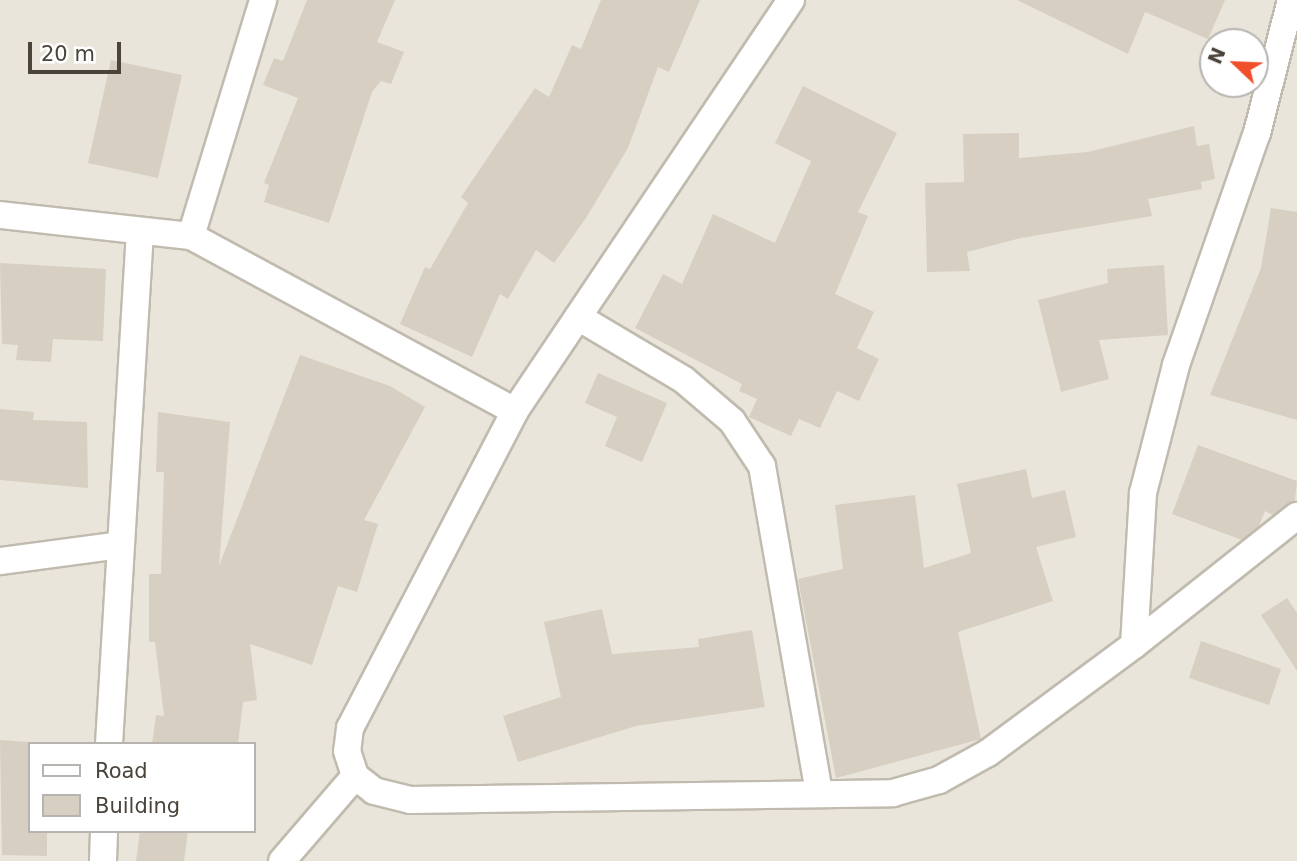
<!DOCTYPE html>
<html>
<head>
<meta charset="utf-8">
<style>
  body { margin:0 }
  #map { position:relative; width:1297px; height:861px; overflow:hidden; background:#f5f3ec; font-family:"DejaVu Sans",sans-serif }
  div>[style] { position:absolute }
  .residential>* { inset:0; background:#e9e5db }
  .building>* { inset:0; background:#d7cfc2 }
  .roads { filter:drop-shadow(2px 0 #c1bbaf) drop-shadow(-2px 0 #c1bbaf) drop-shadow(0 2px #c1bbaf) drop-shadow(0 -2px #c1bbaf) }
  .street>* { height:26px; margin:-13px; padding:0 13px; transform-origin:13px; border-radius:13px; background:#fff }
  span { translate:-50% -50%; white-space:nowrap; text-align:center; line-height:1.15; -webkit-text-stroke:6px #fff; paint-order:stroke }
  .legend { position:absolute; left:28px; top:742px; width:228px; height:91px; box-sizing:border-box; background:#fff; border:2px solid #b7b4b0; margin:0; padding:9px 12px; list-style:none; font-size:21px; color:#4a443a }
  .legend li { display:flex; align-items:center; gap:14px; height:35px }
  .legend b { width:35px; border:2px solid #b7b4b0 }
  .north { position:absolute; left:1199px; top:28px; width:70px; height:70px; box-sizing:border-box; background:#fff; border:2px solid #b7b4b0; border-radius:50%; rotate:293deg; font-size:19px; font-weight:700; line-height:28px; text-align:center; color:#4a443a }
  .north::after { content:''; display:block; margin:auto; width:24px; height:32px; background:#ef4f29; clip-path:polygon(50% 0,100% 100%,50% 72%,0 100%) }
  .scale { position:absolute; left:28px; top:42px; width:93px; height:32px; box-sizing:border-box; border:4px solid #4a443a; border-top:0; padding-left:9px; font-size:21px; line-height:24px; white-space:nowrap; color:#4a443a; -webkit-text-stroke:5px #fff; paint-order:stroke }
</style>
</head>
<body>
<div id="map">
  <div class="residential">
    <i style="clip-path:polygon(evenodd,0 0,1297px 0,1297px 861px,0 861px,0 0,1213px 42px,1255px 42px,1255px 84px,1213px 84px,1213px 42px,0 0,30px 744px,254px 744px,254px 831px,30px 831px,30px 744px)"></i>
  </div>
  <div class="building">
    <i style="clip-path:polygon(307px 0,395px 0,377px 42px,404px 52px,391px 84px,381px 81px,372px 92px,329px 223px,264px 202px,269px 185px,264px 183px,298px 98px,263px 85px,274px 58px,283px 61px)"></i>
    <i style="clip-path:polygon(601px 0,700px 0,669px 72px,658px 67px,628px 148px,586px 218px,554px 263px,536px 250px,508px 299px,500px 294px,472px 357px,400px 324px,425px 267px,430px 269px,468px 203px,461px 197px,535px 88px,549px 97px,572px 45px,581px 49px)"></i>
    <i style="clip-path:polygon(1017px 0,1225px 0,1208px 39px,1145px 12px,1128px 54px)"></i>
    <i style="clip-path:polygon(111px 60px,182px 75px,158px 178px,88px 163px)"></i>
    <i style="clip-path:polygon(803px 86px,897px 133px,858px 212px,868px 216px,835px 294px,874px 312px,857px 348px,879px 359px,859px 401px,837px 391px,820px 428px,799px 419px,791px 436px,749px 417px,757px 399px,739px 391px,742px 384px,635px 328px,663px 274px,682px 284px,713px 214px,775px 243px,811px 161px,775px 143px)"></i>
    <i style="clip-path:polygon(1194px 126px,1197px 146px,1209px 144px,1215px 179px,1201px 182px,1202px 189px,1148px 199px,1152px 216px,1021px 238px,967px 252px,970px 271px,927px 272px,925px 183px,964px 182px,963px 134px,1019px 133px,1019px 158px,1088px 152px)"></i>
    <i style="clip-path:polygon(1271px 208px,1297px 212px,1297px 420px,1210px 395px,1261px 268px)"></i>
    <i style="clip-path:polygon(0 263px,106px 269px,103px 341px,53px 339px,51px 362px,16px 360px,18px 345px,2px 344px)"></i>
    <i style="clip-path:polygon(1164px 265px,1168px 335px,1099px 340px,1109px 379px,1061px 392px,1038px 300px,1108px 283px,1107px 269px)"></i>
    <i style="clip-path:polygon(300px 355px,390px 386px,425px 407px,364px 520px,378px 524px,357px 592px,338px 586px,312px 665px,250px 644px,257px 700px,243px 702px,238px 744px,152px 744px,156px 715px,164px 716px,155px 642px,149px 642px,149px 574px,161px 574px,164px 472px,156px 472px,158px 412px,230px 422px,219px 566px)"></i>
    <i style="clip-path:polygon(598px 373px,667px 403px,642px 462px,605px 446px,617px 417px,585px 403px)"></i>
    <i style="clip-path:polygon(0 409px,34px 412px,33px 420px,87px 422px,88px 488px,0 480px)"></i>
    <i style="clip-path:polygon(1198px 445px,1297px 481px,1295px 500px,1273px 515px,1265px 511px,1259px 526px,1242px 540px,1172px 514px)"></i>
    <i style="clip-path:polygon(1026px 469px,1032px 498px,1065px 490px,1076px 537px,1036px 547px,1053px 601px,958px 632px,981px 739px,836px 778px,798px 579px,843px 569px,835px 505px,915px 495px,924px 568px,971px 553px,957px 484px)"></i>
    <i style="clip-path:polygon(1287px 598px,1297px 613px,1297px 671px,1261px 615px)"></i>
    <i style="clip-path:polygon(602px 609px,612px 654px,699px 647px,698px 639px,752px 630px,765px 707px,636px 726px,518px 762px,503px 716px,561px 697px,544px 622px)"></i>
    <i style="clip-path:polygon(1201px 641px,1281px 669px,1269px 705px,1189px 678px)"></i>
    <i style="clip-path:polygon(0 740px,30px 742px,30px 831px,47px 831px,47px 856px,2px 855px)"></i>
    <i style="clip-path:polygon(140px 831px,188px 831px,184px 861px,136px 861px)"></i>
  </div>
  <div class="roads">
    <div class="street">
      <i style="left:791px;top:0;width:495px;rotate:123.9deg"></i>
      <i style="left:515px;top:411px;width:357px;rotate:117.5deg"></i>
      <i style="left:350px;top:728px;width:23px;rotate:97deg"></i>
      <i style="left:347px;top:751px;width:26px;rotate:72deg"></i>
      <i style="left:355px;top:776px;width:24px;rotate:38deg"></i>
      <i style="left:374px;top:791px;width:37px;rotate:14deg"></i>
      <i style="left:410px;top:800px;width:483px;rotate:-0.8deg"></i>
      <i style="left:893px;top:793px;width:48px;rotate:-15.8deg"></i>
      <i style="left:939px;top:780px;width:56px;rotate:-28.9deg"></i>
      <i style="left:988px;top:753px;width:182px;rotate:-36.5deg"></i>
      <i style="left:1134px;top:645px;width:208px;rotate:-38.4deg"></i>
      <i style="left:0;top:215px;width:192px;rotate:6.3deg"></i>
      <i style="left:191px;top:236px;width:368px;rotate:28.4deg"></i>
      <i style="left:191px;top:236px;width:247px;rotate:-73deg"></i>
      <i style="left:578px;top:317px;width:123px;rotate:30.7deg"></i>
      <i style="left:684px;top:380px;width:63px;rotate:40.5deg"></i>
      <i style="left:732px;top:421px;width:54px;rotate:56.3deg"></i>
      <i style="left:762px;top:466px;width:332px;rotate:80.1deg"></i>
      <i style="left:0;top:561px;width:121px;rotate:-7.6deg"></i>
      <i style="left:1134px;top:645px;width:152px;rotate:-86.6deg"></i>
      <i style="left:1143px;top:493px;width:132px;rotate:-75.5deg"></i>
      <i style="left:1176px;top:365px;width:246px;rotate:-70.8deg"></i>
      <i style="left:1257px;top:133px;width:137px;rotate:-75.7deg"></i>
      <i style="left:109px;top:744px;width:514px;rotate:-86.54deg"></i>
      <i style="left:103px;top:861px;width:30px;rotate:-88deg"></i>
      <i style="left:282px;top:861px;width:112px;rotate:-49.3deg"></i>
    </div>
  </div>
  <ul class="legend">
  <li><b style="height:9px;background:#fff"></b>Road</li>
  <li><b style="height:19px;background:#d7cfc2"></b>Building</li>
  </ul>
  <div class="north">N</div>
  <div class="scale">20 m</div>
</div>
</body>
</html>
